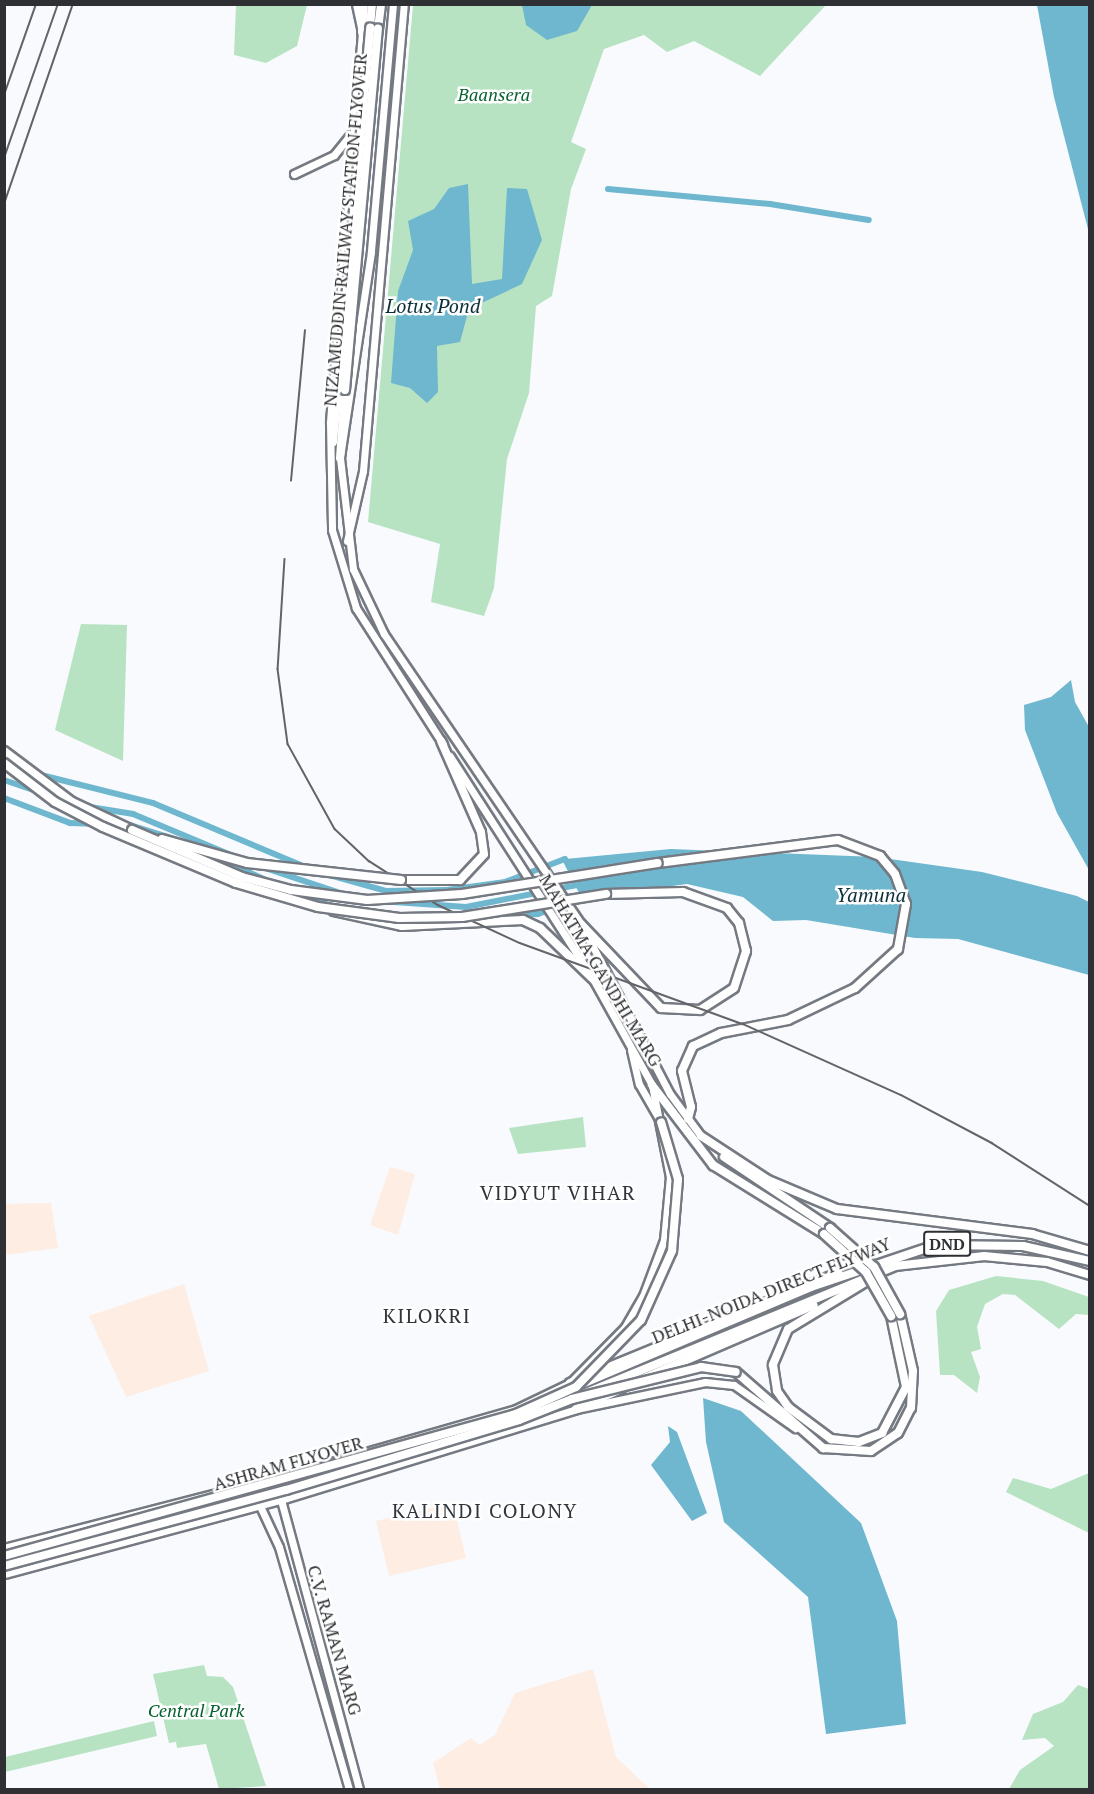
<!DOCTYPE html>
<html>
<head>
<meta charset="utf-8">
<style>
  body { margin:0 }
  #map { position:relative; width:1094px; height:1794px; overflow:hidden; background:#f8fafe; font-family:"PT Serif",serif }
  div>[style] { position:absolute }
  .education>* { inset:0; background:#feede2 }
  .green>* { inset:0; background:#b8e3c3 }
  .water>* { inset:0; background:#6eb7ce }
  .canal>* { height:6px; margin:-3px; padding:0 3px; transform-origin:3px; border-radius:3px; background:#6eb7ce }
  .roads { filter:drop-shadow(2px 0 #757a82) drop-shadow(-2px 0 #757a82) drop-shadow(0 2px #757a82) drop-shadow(0 -2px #757a82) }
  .major>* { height:7px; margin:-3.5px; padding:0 3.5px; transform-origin:3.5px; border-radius:3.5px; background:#fff }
  .highway>* { height:8px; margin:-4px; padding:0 4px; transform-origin:4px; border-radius:4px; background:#fff }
  .rail>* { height:1.5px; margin:-0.75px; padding:0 0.75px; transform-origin:0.75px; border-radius:0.75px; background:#626467 }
  .bridges { filter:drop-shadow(2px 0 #757a82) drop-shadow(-2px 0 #757a82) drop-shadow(0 2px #757a82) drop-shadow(0 -2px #757a82) }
  .highway-bridge>* { height:8px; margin:-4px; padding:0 4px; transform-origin:4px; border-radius:4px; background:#fff }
  span { translate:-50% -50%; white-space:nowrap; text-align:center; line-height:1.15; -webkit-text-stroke:5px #fff; paint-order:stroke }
  .shield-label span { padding:2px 4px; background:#fff; border:2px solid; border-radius:4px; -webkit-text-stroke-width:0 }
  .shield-label { font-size:16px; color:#2e3033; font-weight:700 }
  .park-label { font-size:18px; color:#076130; font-style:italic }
  .street-label { font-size:18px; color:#2e3033 }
  .water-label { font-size:20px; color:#0c303a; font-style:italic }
  .neighbourhood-label { font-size:20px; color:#31363c; letter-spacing:1.5px }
  .frame { position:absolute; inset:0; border:6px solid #2e3033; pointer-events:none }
</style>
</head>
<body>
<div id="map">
  <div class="education">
    <i style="clip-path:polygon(390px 1167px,415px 1174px,398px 1235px,370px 1225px)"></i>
    <i style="clip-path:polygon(51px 1203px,58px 1248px,5px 1255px,5px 1204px)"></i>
    <i style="clip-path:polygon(184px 1284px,209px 1371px,126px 1397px,89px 1316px)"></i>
    <i style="clip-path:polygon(453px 1503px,466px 1558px,389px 1576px,376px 1521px)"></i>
    <i style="clip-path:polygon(593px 1669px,616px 1757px,650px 1789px,440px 1789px,433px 1763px,471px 1738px,479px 1745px,495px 1735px,515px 1693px)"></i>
  </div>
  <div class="green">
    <i style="clip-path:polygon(236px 5px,307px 5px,297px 46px,266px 63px,234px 55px)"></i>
    <i style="clip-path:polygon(413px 5px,826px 5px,760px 76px,694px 41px,667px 52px,644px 35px,604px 49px,571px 142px,586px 149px,571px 189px,552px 296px,536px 306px,529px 393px,507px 459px,494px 588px,484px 616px,431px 602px,440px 544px,368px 522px)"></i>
    <i style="clip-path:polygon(81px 624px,127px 625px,123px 761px,55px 730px)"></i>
    <i style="clip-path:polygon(583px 1117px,586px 1147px,518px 1154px,509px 1128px)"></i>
    <i style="clip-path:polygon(996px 1276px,1043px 1281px,1089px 1297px,1089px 1315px,1076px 1314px,1059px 1329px,1015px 1295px,1003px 1294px,985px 1304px,977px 1327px,981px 1349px,971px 1352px,980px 1377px,977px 1393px,954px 1375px,940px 1375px,936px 1311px,949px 1290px)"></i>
    <i style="clip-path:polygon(1089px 1473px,1089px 1533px,1006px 1492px,1013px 1478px,1051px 1489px)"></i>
    <i style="clip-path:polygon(204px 1665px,207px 1676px,223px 1677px,233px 1687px,266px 1786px,219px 1789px,206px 1744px,177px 1748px,176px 1742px,169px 1743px,153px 1674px)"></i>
    <i style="clip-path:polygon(1078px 1685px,1089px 1689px,1089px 1789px,1009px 1789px,1020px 1770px,1054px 1746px,1045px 1738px,1022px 1740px,1033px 1714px,1063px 1702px)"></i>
    <i style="clip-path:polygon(154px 1721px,157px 1736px,5px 1772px,5px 1757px)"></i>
  </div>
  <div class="water">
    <i style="clip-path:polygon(522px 5px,592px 4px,592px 5px,577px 31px,547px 40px,526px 25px)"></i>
    <i style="clip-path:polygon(1037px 5px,1089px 5px,1089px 233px,1054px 97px)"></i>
    <i style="clip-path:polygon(468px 184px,472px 284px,502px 279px,507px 188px,527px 189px,542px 240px,522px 284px,469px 309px,460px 342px,437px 346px,438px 392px,427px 403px,410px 388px,391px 383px,398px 291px,413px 250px,408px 221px,434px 209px,449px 188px)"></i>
    <i style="clip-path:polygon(1071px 680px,1075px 702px,1089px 727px,1089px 870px,1057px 813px,1025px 730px,1024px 705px,1051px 697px)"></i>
    <i style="clip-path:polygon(671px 849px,876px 857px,982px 872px,1077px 896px,1089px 902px,1089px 975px,958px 939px,915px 938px,806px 920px,773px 921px,743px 897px,687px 884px,585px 898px,565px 859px)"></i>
    <i style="clip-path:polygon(703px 1398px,741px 1411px,861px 1523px,897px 1621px,906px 1724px,826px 1734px,808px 1597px,724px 1522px,706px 1442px)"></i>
    <i style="clip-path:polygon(668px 1426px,677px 1432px,707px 1513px,692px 1521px,651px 1465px,670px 1442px)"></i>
  </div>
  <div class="canal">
    <i style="left:608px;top:189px;width:163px;rotate:5.3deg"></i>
    <i style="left:770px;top:204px;width:100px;rotate:9.2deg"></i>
    <i style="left:41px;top:775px;width:115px;rotate:14deg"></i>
    <i style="left:153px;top:803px;width:168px;rotate:22.8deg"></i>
    <i style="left:4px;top:780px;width:74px;rotate:18.9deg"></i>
    <i style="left:4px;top:798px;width:71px;rotate:20.7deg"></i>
    <i style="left:70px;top:823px;width:60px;rotate:1.9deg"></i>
    <i style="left:130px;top:825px;width:57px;rotate:17.5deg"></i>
    <i style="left:84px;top:806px;width:50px;rotate:9.3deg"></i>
    <i style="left:133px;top:814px;width:112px;rotate:22.7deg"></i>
    <i style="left:218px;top:858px;width:55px;rotate:24.7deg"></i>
    <i style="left:256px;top:865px;width:89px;rotate:18.4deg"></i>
    <i style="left:326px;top:874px;width:62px;rotate:15.8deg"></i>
    <i style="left:386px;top:891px;width:61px;rotate:-0.9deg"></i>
    <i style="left:447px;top:890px;width:59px;rotate:-7.9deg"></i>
    <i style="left:505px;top:882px;width:64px;rotate:-21deg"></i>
    <i style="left:565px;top:859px;width:35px;rotate:63deg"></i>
    <i style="left:288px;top:891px;width:46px;rotate:18.8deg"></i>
    <i style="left:380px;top:901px;width:86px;rotate:4deg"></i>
    <i style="left:466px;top:907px;width:113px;rotate:-11.2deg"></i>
    <i style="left:492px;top:915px;width:46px;rotate:-1.2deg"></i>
    <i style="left:538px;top:914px;width:34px;rotate:-19deg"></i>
  </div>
  <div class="roads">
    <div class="major">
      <i style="left:356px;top:4px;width:29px;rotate:78deg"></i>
      <i style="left:362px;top:32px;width:392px;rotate:94.7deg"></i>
      <i style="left:330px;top:423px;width:107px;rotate:88.9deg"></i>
      <i style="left:332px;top:530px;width:82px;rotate:72.9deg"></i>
      <i style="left:356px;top:608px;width:161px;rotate:57.4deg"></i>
      <i style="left:393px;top:4px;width:249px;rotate:95.1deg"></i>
      <i style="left:371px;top:252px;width:208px;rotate:98.6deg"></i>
      <i style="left:340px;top:458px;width:112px;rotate:83.3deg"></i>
      <i style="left:353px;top:569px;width:72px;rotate:64.5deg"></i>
      <i style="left:384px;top:634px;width:351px;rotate:55.8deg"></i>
      <i style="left:581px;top:924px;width:192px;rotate:62.4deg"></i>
      <i style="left:670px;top:1094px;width:52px;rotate:53.6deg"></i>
      <i style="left:294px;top:174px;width:44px;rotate:-25.4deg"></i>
      <i style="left:334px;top:155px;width:27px;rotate:-51deg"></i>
      <i style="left:347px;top:541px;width:72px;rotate:-77.1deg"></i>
      <i style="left:363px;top:471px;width:469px;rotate:-85deg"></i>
      <i style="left:631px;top:1050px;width:35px;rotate:77deg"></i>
      <i style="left:639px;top:1084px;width:38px;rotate:60deg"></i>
      <i style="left:334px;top:1461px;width:189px;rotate:-15.9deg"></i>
      <i style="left:516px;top:1409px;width:60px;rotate:-25.7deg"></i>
      <i style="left:570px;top:1383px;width:78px;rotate:-45.5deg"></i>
      <i style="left:625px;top:1327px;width:36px;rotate:-60deg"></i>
      <i style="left:643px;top:1296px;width:60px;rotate:-69.4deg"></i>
      <i style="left:664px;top:1240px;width:63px;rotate:-84.6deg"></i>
      <i style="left:670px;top:1177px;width:94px;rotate:-101.1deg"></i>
      <i style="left:652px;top:1085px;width:121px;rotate:-119.1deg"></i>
      <i style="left:593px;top:979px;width:265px;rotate:-122.7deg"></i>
      <i style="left:281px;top:1500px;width:300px;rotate:74.9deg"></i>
      <i style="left:260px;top:1506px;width:45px;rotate:65.1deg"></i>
      <i style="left:279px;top:1547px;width:253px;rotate:73.9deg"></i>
      <i style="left:4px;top:1548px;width:271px;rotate:-14.5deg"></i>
      <i style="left:4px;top:1574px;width:287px;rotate:-15deg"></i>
      <i style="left:281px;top:1500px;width:309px;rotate:-17.1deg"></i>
      <i style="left:576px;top:1409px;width:132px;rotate:-11.8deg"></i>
      <i style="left:705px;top:1382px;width:29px;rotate:6deg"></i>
      <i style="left:734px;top:1385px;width:75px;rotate:35.2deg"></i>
    </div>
    <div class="highway">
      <i style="left:370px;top:27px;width:23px;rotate:-85deg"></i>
      <i style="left:378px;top:29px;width:25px;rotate:-83deg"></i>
      <i style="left:362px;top:32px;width:28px;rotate:-86deg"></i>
      <i style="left:333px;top:442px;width:53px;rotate:-84.6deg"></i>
      <i style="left:340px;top:458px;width:68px;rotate:-85.8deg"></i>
      <i style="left:4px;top:751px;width:85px;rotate:36.9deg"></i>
      <i style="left:72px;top:802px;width:66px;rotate:25deg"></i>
      <i style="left:658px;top:863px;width:181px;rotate:-7.3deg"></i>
      <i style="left:838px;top:840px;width:45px;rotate:20.9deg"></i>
      <i style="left:880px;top:856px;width:23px;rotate:50deg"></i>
      <i style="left:895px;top:874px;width:32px;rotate:70deg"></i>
      <i style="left:906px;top:904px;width:46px;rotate:100.1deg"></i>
      <i style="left:898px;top:949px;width:58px;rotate:137.8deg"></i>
      <i style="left:855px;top:988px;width:74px;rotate:154.5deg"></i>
      <i style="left:788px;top:1020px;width:68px;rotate:169deg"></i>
      <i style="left:721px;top:1033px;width:31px;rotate:155deg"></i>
      <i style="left:693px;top:1046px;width:27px;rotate:114deg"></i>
      <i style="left:682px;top:1071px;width:37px;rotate:76deg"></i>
      <i style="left:691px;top:1107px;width:12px;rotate:104deg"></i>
      <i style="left:401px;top:880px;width:59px"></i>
      <i style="left:460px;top:880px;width:35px;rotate:-47deg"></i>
      <i style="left:484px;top:854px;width:22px;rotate:-98deg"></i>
      <i style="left:481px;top:832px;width:99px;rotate:-113.7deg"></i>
      <i style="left:334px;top:911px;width:70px;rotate:12.4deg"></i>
      <i style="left:402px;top:926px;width:121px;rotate:-2.8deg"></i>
      <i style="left:523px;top:920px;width:19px;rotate:25deg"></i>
      <i style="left:540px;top:928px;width:74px;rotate:43.9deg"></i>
      <i style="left:581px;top:924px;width:116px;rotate:46.4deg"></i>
      <i style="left:661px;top:1008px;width:39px;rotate:3deg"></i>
      <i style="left:700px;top:1010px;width:40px;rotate:-32.9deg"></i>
      <i style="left:734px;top:988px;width:39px;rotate:-72deg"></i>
      <i style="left:746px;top:951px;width:29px;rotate:-104deg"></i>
      <i style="left:739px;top:923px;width:19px;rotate:-129deg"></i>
      <i style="left:727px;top:908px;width:47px;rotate:-160deg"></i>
      <i style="left:683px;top:892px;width:77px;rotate:178.5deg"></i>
      <i style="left:652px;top:1085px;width:101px;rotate:52.7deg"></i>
      <i style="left:713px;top:1165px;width:131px;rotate:31.9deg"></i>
      <i style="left:701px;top:1136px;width:80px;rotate:33.3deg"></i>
      <i style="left:768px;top:1180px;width:75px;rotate:22.8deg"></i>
      <i style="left:837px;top:1209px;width:197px;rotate:7.3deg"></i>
      <i style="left:1032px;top:1234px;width:60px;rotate:16.3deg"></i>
      <i style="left:724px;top:1157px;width:128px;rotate:33.8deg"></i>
      <i style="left:867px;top:1281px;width:92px;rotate:148.7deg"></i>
      <i style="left:788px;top:1329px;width:39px;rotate:113deg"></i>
      <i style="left:773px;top:1365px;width:26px;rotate:81deg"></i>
      <i style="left:777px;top:1391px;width:19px;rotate:55deg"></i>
      <i style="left:788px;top:1407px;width:54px;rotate:36.7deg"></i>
      <i style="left:831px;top:1439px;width:28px;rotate:6deg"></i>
      <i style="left:859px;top:1442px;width:25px;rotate:-21deg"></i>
      <i style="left:882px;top:1433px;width:52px;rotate:-62.4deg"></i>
      <i style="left:906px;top:1387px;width:73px;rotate:-101.9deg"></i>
      <i style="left:736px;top:1372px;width:116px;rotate:41.1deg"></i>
      <i style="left:823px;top:1448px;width:48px;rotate:3.6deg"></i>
      <i style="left:871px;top:1451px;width:32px;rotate:-34deg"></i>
      <i style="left:898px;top:1433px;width:28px;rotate:-63deg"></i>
      <i style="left:911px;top:1408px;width:37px;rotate:-87deg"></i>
      <i style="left:913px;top:1371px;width:58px;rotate:-102.8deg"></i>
      <i style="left:640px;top:1380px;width:189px;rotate:-23.3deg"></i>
      <i style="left:570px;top:1383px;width:290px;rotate:-22.3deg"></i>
      <i style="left:577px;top:1386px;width:254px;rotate:-22.9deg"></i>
      <i style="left:811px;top:1287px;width:132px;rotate:-18.6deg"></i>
      <i style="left:936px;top:1245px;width:87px;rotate:0.7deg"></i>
      <i style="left:1023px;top:1246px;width:69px;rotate:12.6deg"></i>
      <i style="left:581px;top:1395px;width:339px;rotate:-22.3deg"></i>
      <i style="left:895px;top:1266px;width:90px;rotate:-6.4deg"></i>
      <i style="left:984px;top:1256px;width:63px;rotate:5.4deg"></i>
      <i style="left:1047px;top:1262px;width:45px;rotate:16.8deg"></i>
      <i style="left:576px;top:1409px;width:49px;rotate:-24deg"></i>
    </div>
  </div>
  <div class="rail">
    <i style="left:4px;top:95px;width:96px;rotate:-70.6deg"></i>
    <i style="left:4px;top:158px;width:163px;rotate:-70.7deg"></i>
    <i style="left:4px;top:204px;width:212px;rotate:-71deg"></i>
    <i style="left:291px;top:481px;width:151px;rotate:-84.7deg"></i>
    <i style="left:285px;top:559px;width:110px;rotate:93.6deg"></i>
    <i style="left:278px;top:669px;width:76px;rotate:82.4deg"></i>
    <i style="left:288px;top:744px;width:97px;rotate:61.1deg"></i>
    <i style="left:335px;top:829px;width:47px;rotate:43.3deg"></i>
    <i style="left:369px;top:861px;width:82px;rotate:32.5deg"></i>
    <i style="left:438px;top:905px;width:90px;rotate:24.9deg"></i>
    <i style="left:520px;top:943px;width:237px;rotate:20deg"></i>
    <i style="left:743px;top:1024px;width:173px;rotate:24.2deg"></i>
    <i style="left:901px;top:1095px;width:103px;rotate:27.8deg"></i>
    <i style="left:992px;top:1143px;width:117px;rotate:32.7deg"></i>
  </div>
  <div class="bridges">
    <div class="highway-bridge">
      <i style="left:338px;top:389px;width:363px;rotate:-84.9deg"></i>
      <i style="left:345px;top:390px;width:363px;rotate:-84.8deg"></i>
      <i style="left:4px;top:763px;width:64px;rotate:37.4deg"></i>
      <i style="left:55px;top:802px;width:54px;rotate:27.5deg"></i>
      <i style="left:103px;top:827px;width:144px;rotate:22.8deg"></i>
      <i style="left:236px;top:883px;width:85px;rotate:16.3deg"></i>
      <i style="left:318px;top:907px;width:82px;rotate:7.7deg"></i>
      <i style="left:399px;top:918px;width:63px;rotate:-0.9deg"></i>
      <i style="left:462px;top:917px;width:146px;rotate:-9.1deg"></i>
      <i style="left:132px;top:830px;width:120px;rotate:23.1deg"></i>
      <i style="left:242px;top:877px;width:51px;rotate:14.9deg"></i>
      <i style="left:291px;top:890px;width:77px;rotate:7.5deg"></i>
      <i style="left:367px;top:900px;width:95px;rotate:-3.6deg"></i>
      <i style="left:462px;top:894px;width:198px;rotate:-9deg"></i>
      <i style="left:162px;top:839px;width:88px;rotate:15.8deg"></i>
      <i style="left:247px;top:863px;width:155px;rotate:6.3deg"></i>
      <i style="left:830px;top:1228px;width:59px;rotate:41.6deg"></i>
      <i style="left:874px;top:1267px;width:54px;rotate:61deg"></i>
      <i style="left:824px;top:1234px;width:57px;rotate:42.1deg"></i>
      <i style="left:866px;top:1272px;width:51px;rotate:60.4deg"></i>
      <i style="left:4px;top:1556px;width:531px;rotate:-15.5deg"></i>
      <i style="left:516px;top:1414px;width:66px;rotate:-24.2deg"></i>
      <i style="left:576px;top:1387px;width:93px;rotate:-45.9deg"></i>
      <i style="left:641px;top:1320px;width:76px;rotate:-65.8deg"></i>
      <i style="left:672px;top:1251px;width:72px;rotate:-85.2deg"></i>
      <i style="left:678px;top:1179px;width:59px;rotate:-106.6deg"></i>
      <i style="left:4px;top:1566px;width:292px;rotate:-15.1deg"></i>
      <i style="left:286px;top:1490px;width:243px;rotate:-16.7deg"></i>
      <i style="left:519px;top:1420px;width:57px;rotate:-21.6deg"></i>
      <i style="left:572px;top:1399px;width:133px;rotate:-13.9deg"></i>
      <i style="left:701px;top:1367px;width:35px;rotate:8deg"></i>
    </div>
  </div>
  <div class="shield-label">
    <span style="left:947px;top:1244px">DND</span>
  </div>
  <div class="park-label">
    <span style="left:494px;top:94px">Baansera</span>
    <span style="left:196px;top:1710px">Central Park</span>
  </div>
  <div class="street-label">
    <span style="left:345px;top:230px;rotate:-85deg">NIZAMUDDIN RAILWAY STATION FLYOVER</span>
    <span style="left:601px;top:970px;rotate:59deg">MAHATMA GANDHI MARG</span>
    <span style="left:771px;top:1290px;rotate:-22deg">DELHI-NOIDA DIRECT FLYWAY</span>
    <span style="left:288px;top:1463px;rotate:-16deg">ASHRAM FLYOVER</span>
    <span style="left:335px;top:1640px;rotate:74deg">C.V. RAMAN MARG</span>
  </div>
  <div class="water-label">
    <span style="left:433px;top:305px">Lotus Pond</span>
    <span style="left:871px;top:894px">Yamuna</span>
  </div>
  <div class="neighbourhood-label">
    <span style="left:558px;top:1192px">VIDYUT VIHAR</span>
    <span style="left:427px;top:1315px">KILOKRI</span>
    <span style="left:485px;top:1510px">KALINDI COLONY</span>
  </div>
  <div class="frame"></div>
</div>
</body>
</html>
